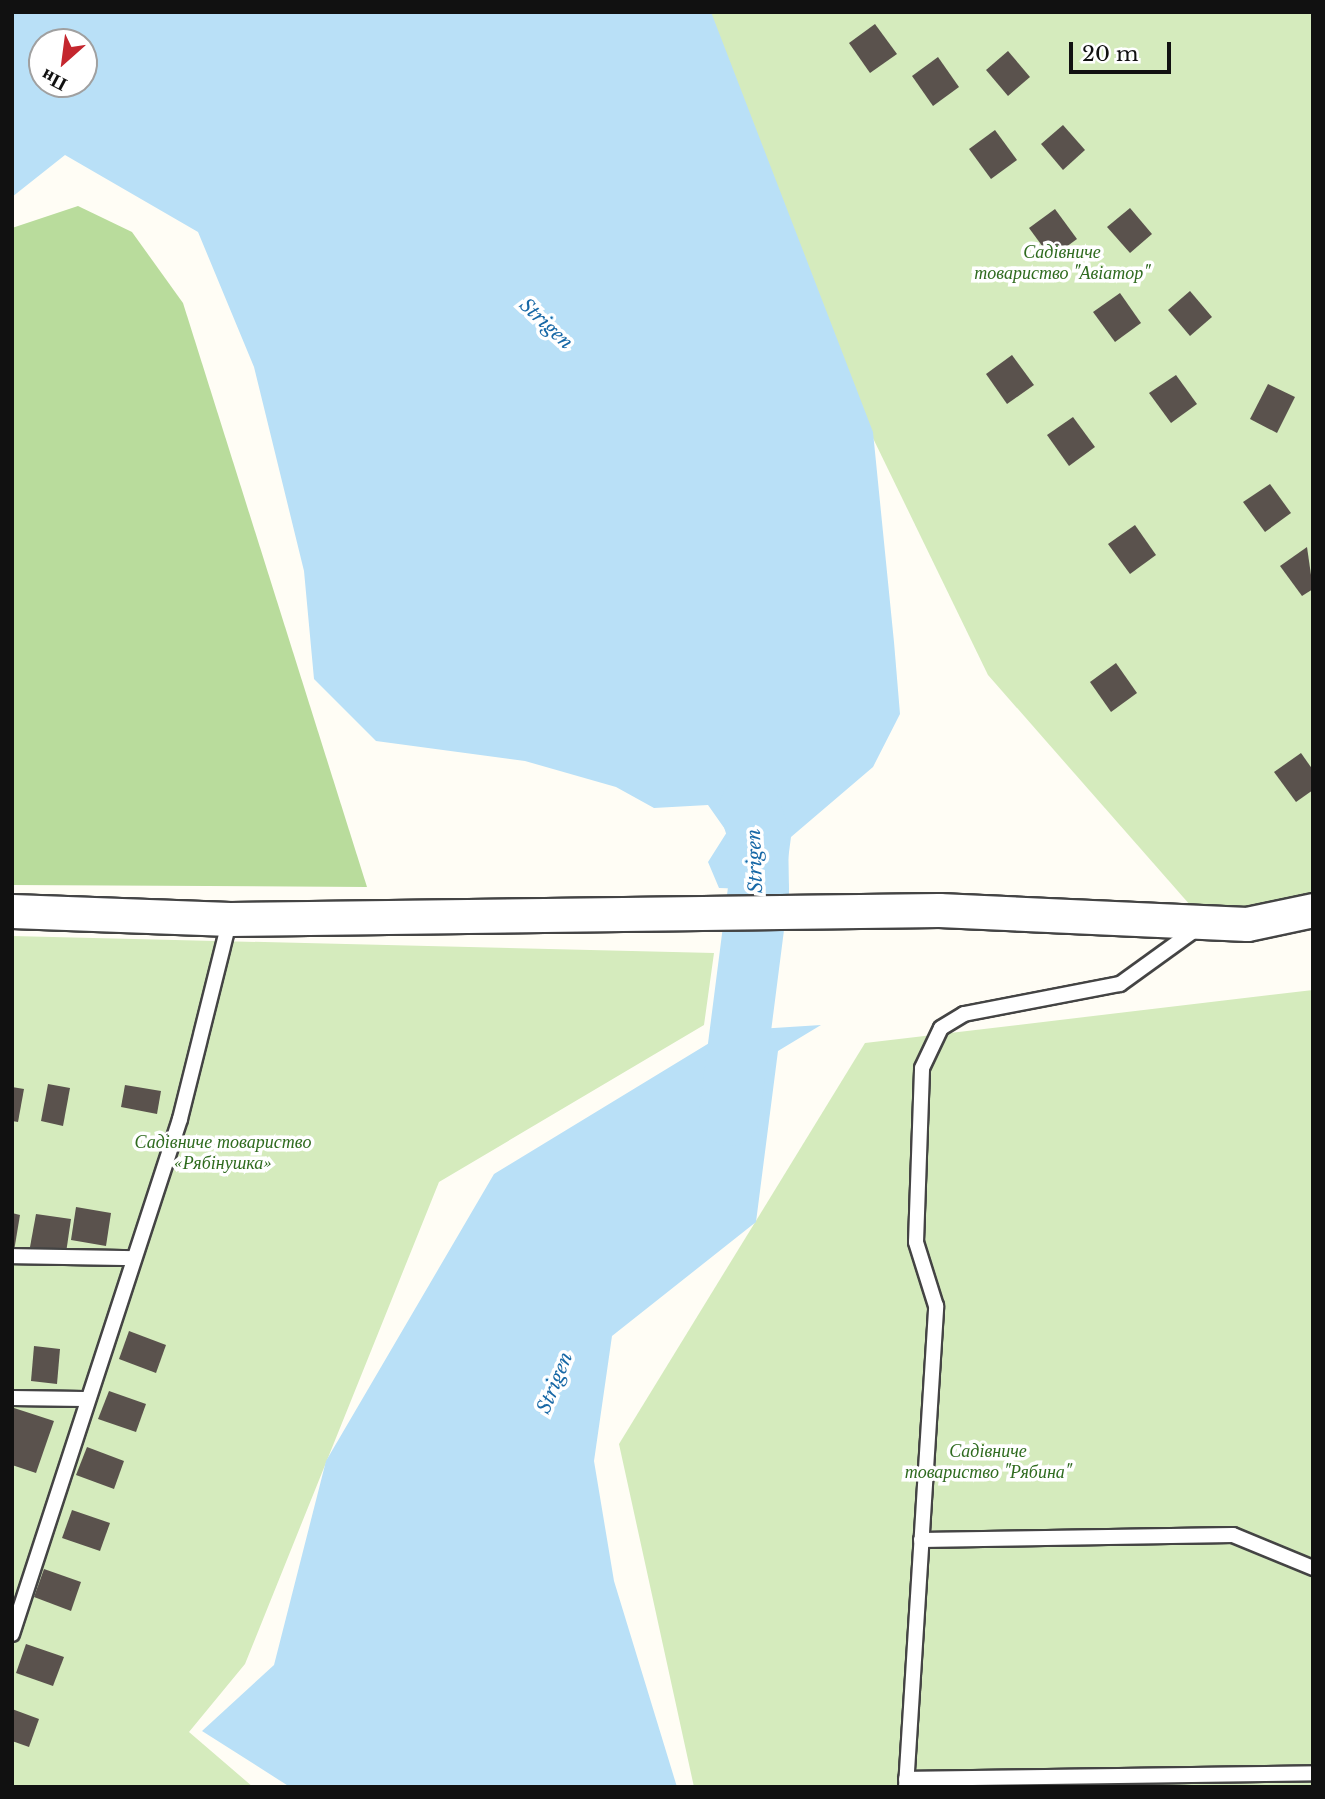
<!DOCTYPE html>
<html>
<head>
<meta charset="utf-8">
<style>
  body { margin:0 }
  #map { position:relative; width:1325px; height:1799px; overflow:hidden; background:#fffdf5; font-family:"Libre Baskerville",serif }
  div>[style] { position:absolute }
  .green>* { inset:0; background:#d5ebbd }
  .forest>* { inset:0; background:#b9dc9c }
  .water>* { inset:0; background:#b9e0f7 }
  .river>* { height:61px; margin:-30.5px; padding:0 30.5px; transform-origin:30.5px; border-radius:30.5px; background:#b9e0f7 }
  .building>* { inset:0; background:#5a524d }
  .roads { filter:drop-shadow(2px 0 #444) drop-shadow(-2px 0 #444) drop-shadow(0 2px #444) drop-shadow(0 -2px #444) }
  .service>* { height:14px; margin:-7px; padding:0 7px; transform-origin:7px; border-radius:7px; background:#fff }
  .tertiary>* { height:33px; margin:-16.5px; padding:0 16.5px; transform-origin:16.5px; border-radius:16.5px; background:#fff }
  span { translate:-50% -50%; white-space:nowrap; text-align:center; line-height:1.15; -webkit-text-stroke:7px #fff; paint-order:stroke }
  .park-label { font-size:18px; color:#2f6b1f; font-style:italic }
  .water-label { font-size:19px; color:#1768a6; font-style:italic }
  .frame { position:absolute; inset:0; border:14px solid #111; pointer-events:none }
  .north { position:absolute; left:28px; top:28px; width:70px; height:70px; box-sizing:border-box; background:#fff; border:2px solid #a0a0a0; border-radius:50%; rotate:208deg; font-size:19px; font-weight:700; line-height:28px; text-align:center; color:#111 }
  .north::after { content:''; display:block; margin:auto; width:24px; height:32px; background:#c4262e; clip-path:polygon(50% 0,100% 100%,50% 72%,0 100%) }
  .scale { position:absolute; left:1069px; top:42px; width:102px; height:32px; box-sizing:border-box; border:4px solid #111; border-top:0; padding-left:9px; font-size:21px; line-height:24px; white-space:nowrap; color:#111; -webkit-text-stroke:5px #fff; paint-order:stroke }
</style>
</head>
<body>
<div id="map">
  <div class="green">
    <i style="clip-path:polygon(666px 12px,1313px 12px,1313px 910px,1205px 922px,988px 675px)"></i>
    <i style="clip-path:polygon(12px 936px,714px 953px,704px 1025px,439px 1182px,245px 1664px,189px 1732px,253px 1787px,12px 1787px)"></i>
    <i style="clip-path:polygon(1313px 990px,1313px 1787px,694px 1787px,619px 1444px,865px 1043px)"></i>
  </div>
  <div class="forest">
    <i style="clip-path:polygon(78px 206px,132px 232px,183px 303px,367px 887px,12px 885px,12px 228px)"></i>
  </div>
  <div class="water">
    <i style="clip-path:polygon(evenodd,12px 12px,711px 12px,873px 432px,894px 642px,900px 714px,873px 767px,791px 837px,784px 890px,719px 888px,708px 862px,727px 832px,708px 805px,654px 808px,616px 787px,525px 761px,376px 741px,314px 679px,304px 571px,254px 367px,198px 232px,65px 155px,12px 197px,12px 12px,42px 42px,84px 42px,84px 84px,42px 84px,42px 42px)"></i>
    <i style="clip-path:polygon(821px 1025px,778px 1051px,756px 1222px,612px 1336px,594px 1461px,614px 1581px,677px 1787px,290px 1787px,202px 1731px,274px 1665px,326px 1461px,494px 1174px,729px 1031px)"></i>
  </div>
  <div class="river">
    <i style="left:729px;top:1115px;width:228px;rotate:-82.7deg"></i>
    <i style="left:758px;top:889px;width:58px;rotate:-91deg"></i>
    <i style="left:757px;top:831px;width:25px;rotate:-108deg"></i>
  </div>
  <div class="building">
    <i style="clip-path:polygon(875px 24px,897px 54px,870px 73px,849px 43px)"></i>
    <i style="clip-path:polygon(1008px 51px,1030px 77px,1008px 96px,986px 70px)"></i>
    <i style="clip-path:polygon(938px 57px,959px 87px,933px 106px,912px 76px)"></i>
    <i style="clip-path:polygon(1063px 125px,1085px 150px,1063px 170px,1041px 144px)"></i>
    <i style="clip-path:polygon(995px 130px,1017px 160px,991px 179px,969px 149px)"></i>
    <i style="clip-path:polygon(1130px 208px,1152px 234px,1130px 253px,1107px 227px)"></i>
    <i style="clip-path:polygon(1055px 209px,1077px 239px,1051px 258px,1029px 228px)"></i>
    <i style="clip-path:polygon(1190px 291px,1212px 317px,1190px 336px,1168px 310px)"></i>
    <i style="clip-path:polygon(1120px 293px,1141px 323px,1115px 342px,1093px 312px)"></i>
    <i style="clip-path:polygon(1012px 355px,1034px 385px,1007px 404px,986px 374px)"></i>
    <i style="clip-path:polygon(1176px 375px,1197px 404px,1171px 423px,1149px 393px)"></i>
    <i style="clip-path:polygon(1268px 384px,1295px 397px,1277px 433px,1250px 419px)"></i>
    <i style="clip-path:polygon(1073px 417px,1095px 447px,1069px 466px,1047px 435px)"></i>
    <i style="clip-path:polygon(1270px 484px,1291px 513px,1265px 532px,1243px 502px)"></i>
    <i style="clip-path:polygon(1135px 525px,1156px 555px,1130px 574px,1108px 544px)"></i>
    <i style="clip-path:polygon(1307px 547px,1313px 589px,1302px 596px,1280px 566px)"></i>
    <i style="clip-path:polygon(1116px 663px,1137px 693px,1111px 712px,1090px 682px)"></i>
    <i style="clip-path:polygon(1301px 753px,1313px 770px,1313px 790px,1296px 802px,1274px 772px)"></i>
    <i style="clip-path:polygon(48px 1084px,70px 1088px,63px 1126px,41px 1121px)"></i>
    <i style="clip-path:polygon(125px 1085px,161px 1091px,157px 1114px,121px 1107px)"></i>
    <i style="clip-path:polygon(12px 1087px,24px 1089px,18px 1122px,12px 1121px)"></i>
    <i style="clip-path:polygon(76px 1207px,111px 1213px,106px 1246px,71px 1240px)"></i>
    <i style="clip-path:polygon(12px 1213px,20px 1215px,14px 1251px,12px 1251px)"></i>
    <i style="clip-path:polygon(36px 1214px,71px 1219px,66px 1253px,30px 1247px)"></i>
    <i style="clip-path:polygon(129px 1331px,166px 1345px,156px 1373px,119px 1359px)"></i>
    <i style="clip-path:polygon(34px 1346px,60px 1349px,57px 1384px,31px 1381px)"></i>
    <i style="clip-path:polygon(109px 1391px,146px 1404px,136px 1432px,98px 1419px)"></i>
    <i style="clip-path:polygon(14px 1408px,54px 1421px,36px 1473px,12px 1465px)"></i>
    <i style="clip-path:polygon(87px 1447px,124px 1461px,114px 1489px,76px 1475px)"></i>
    <i style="clip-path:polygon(72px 1510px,110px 1523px,100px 1551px,62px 1538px)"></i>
    <i style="clip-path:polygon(44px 1569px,81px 1582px,71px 1611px,34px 1597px)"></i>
    <i style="clip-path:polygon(26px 1644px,64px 1657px,53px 1686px,16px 1673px)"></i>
    <i style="clip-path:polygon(12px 1709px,39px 1719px,29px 1747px,12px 1741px)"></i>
  </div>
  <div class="roads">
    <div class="service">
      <i style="left:12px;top:1256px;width:119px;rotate:1deg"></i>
      <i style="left:12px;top:1398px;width:72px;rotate:0.8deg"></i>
      <i style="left:921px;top:1540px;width:312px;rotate:-0.9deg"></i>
      <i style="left:1233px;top:1535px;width:87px;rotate:22.4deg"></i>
      <i style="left:12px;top:1634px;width:542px;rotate:-71.93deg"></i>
      <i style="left:180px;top:1119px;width:206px;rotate:-76deg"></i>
      <i style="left:906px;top:1779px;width:407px;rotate:-0.8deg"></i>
      <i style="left:906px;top:1787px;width:482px;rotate:-86.4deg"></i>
      <i style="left:936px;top:1306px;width:67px;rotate:-107.4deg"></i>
      <i style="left:916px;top:1242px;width:174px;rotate:-88deg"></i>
      <i style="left:922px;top:1068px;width:44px;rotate:-64.6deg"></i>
      <i style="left:941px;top:1028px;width:27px;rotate:-31deg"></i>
      <i style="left:964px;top:1014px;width:159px;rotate:-10.9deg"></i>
      <i style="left:1120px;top:984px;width:97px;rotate:-35.8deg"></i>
    </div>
    <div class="tertiary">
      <i style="left:12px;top:911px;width:218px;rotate:2.1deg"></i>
      <i style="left:230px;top:919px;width:709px;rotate:-0.73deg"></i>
      <i style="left:939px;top:910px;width:308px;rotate:2.6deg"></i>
      <i style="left:1247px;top:924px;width:67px;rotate:-12deg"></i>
    </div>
  </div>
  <div class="park-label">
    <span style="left:1062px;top:263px">Садівниче<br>товариство "Авіатор"</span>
    <span style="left:223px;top:1153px">Садівниче товариство<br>«Рябінушка»</span>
    <span style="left:988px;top:1462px">Садівниче<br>товариство "Рябина"</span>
  </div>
  <div class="water-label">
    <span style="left:546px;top:324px;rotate:43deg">Strigen</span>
    <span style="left:755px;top:861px;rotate:-92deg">Strigen</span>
    <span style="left:555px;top:1383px;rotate:-68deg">Strigen</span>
  </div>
  <div class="frame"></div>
  <div class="north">Пн</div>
  <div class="scale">20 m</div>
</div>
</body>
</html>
